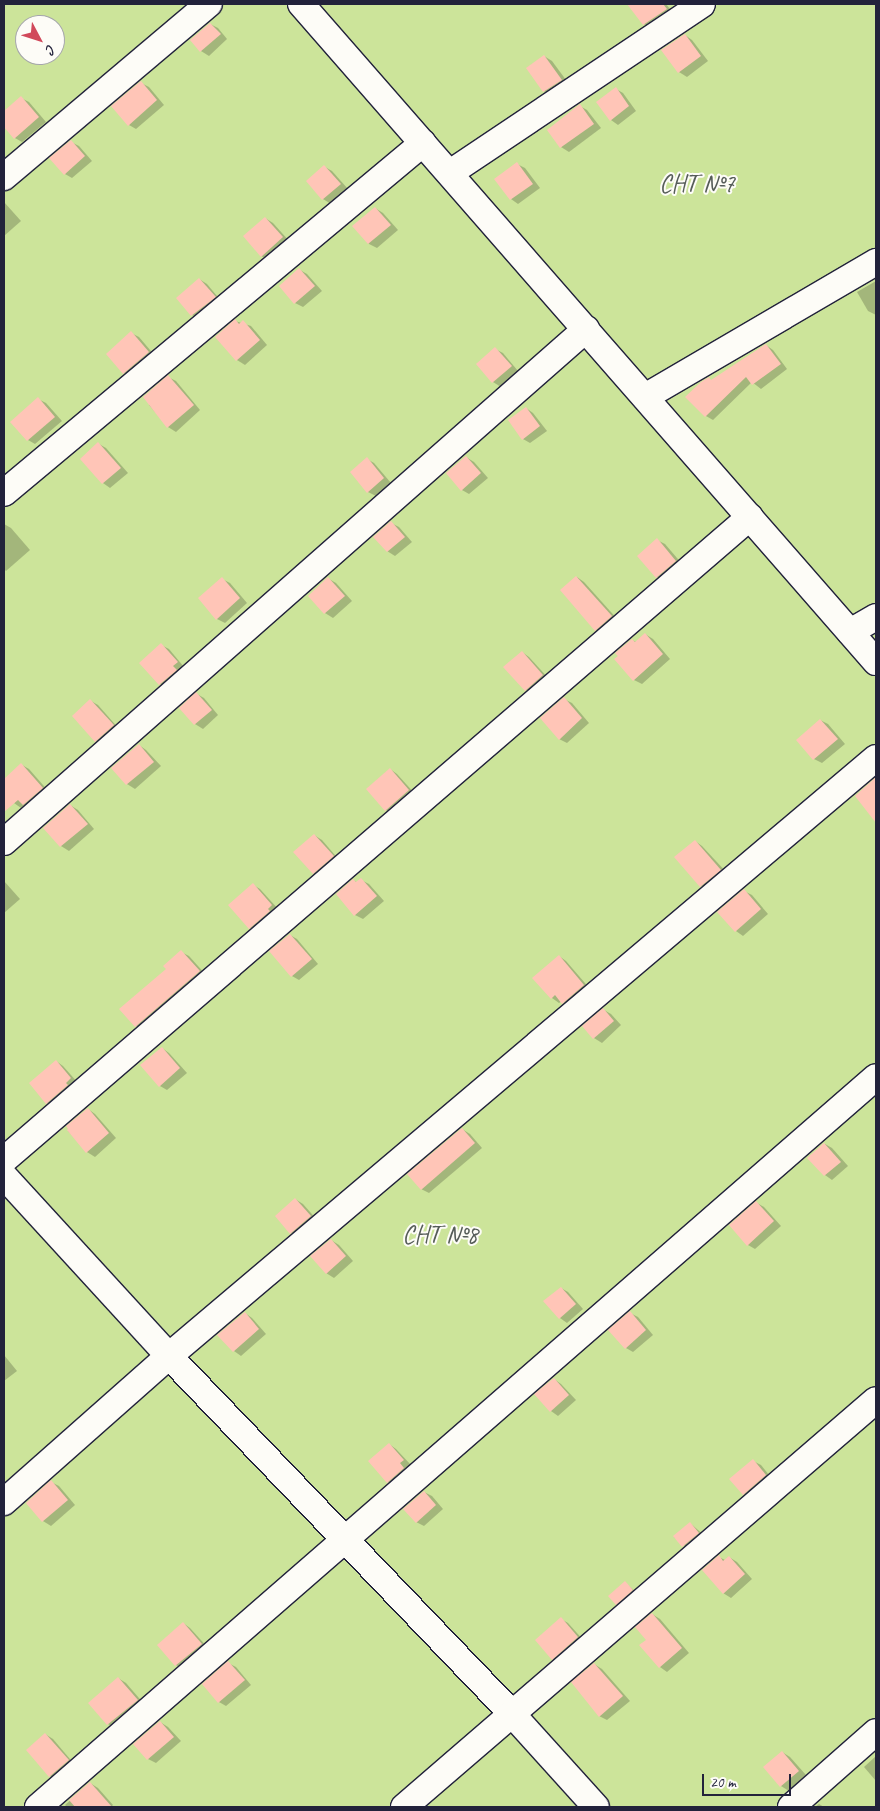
<!DOCTYPE html>
<html>
<head>
<meta charset="utf-8">
<style>
  body { margin:0 }
  #map { position:relative; width:880px; height:1811px; overflow:hidden; background:#fdfcf7; font-family:Caveat,sans-serif }
  div>[style] { position:absolute }
  .green>* { inset:0; background:#cce49a }
  .shadow>* { inset:0; background:#0003 }
  .building>* { inset:0; background:#ffc5b7 }
  .roads { filter:drop-shadow(1px 0 #22223b) drop-shadow(-1px 0 #22223b) drop-shadow(0 1px #22223b) drop-shadow(0 -1px #22223b) }
  .street>* { height:26px; margin:-13px; padding:0 13px; transform-origin:13px; border-radius:13px; background:#fdfcf7 }
  span { translate:-50% -50%; white-space:nowrap; text-align:center; line-height:1.15; -webkit-text-stroke:4px #fdfcf7; paint-order:stroke }
  .park-label { font-size:25px; color:#555c58 }
  .frame { position:absolute; inset:0; border:5px solid #22223b; pointer-events:none }
  .north { position:absolute; left:15px; top:15px; width:50px; height:50px; box-sizing:border-box; background:#fdfcf7; border:1px solid #a5a5ac; border-radius:50%; rotate:130deg; font-size:14px; font-weight:700; line-height:20px; text-align:center; color:#22223b }
  .north::after { content:''; display:block; margin:auto; width:18px; height:22px; background:#d1495b; clip-path:polygon(50% 0,100% 100%,50% 72%,0 100%) }
  .scale { position:absolute; left:702px; top:1774px; width:89px; height:22px; box-sizing:border-box; border:2px solid #22223b; border-top:0; padding-left:6px; font-size:15px; line-height:18px; white-space:nowrap; color:#22223b; -webkit-text-stroke:4px #fdfcf7; paint-order:stroke }
</style>
</head>
<body>
<div id="map">
  <div class="green">
    <i style="clip-path:polygon(evenodd,4px 4px,876px 4px,876px 1807px,4px 1807px,4px 4px,25px 25px,55px 25px,55px 55px,25px 55px,25px 25px)"></i>
  </div>
  <div class="shadow">
    <i style="clip-path:polygon(644px 4px,666px 4px,674px 14px,652px 29px,644px 24px,634px 11px)"></i>
    <i style="clip-path:polygon(210px 24px,218px 28px,227px 39px,209px 56px,201px 51px,191px 40px)"></i>
    <i style="clip-path:polygon(685px 35px,692px 40px,708px 61px,687px 77px,679px 72px,663px 50px)"></i>
    <i style="clip-path:polygon(544px 56px,552px 61px,569px 84px,552px 96px,544px 91px,527px 68px)"></i>
    <i style="clip-path:polygon(141px 83px,149px 87px,164px 105px,136px 129px,129px 125px)"></i>
    <i style="clip-path:polygon(616px 89px,623px 93px,636px 111px,618px 125px,611px 120px)"></i>
    <i style="clip-path:polygon(21px 98px,29px 102px,46px 122px,22px 142px,15px 138px,4px 125px,4px 113px)"></i>
    <i style="clip-path:polygon(580px 106px,587px 110px,601px 128px,569px 152px,561px 147px)"></i>
    <i style="clip-path:polygon(71px 142px,79px 146px,92px 161px,72px 178px,65px 174px)"></i>
    <i style="clip-path:polygon(517px 164px,525px 168px,540px 188px,518px 204px,511px 199px)"></i>
    <i style="clip-path:polygon(325px 167px,332px 171px,348px 189px,331px 204px,323px 199px,307px 181px)"></i>
    <i style="clip-path:polygon(4px 202px,21px 221px,4px 236px)"></i>
    <i style="clip-path:polygon(375px 208px,383px 213px,398px 230px,377px 248px,369px 244px,354px 226px)"></i>
    <i style="clip-path:polygon(265px 218px,273px 223px,290px 242px,269px 260px,261px 256px)"></i>
    <i style="clip-path:polygon(300px 270px,307px 274px,322px 291px,303px 307px,295px 303px)"></i>
    <i style="clip-path:polygon(199px 279px,207px 284px,222px 302px,200px 319px,192px 315px)"></i>
    <i style="clip-path:polygon(876px 281px,876px 315px,868px 311px,857px 292px)"></i>
    <i style="clip-path:polygon(235px 321px,251px 326px,267px 345px,245px 365px,237px 360px,216px 337px)"></i>
    <i style="clip-path:polygon(131px 333px,139px 337px,156px 357px,131px 378px,124px 373px)"></i>
    <i style="clip-path:polygon(766px 345px,773px 350px,787px 369px,761px 389px,752px 382px,713px 420px,706px 416px,712px 381px)"></i>
    <i style="clip-path:polygon(495px 349px,503px 353px,518px 371px,501px 387px,493px 382px,478px 364px)"></i>
    <i style="clip-path:polygon(168px 377px,176px 381px,200px 410px,176px 432px,168px 427px,149px 405px)"></i>
    <i style="clip-path:polygon(38px 399px,46px 403px,62px 421px,35px 444px,28px 440px)"></i>
    <i style="clip-path:polygon(526px 408px,533px 413px,547px 431px,530px 443px,523px 439px)"></i>
    <i style="clip-path:polygon(99px 444px,106px 448px,128px 473px,110px 488px,103px 483px)"></i>
    <i style="clip-path:polygon(466px 457px,474px 462px,488px 478px,469px 494px,462px 490px)"></i>
    <i style="clip-path:polygon(367px 459px,374px 463px,391px 483px,376px 496px,368px 492px)"></i>
    <i style="clip-path:polygon(391px 523px,399px 527px,412px 542px,395px 556px,387px 551px)"></i>
    <i style="clip-path:polygon(4px 524px,11px 528px,30px 550px,6px 571px,4px 569px)"></i>
    <i style="clip-path:polygon(657px 540px,665px 544px,683px 565px,664px 582px,657px 577px)"></i>
    <i style="clip-path:polygon(577px 577px,584px 582px,619px 621px,604px 634px,596px 630px)"></i>
    <i style="clip-path:polygon(222px 579px,230px 583px,247px 603px,225px 623px,217px 619px)"></i>
    <i style="clip-path:polygon(329px 579px,336px 583px,352px 601px,333px 618px,325px 613px,309px 596px)"></i>
    <i style="clip-path:polygon(645px 634px,653px 639px,670px 659px,642px 684px,634px 680px,632px 640px,636px 642px)"></i>
    <i style="clip-path:polygon(161px 645px,169px 649px,184px 667px,168px 689px,160px 684px,141px 663px)"></i>
    <i style="clip-path:polygon(522px 652px,529px 657px,550px 680px,533px 695px,526px 690px)"></i>
    <i style="clip-path:polygon(197px 694px,204px 698px,218px 715px,203px 729px,195px 724px)"></i>
    <i style="clip-path:polygon(564px 699px,572px 703px,589px 723px,567px 743px,559px 739px)"></i>
    <i style="clip-path:polygon(91px 701px,98px 705px,120px 730px,103px 745px,96px 741px)"></i>
    <i style="clip-path:polygon(820px 720px,828px 724px,845px 744px,822px 763px,814px 759px)"></i>
    <i style="clip-path:polygon(139px 745px,146px 750px,161px 766px,135px 789px,127px 784px,113px 768px)"></i>
    <i style="clip-path:polygon(22px 765px,29px 769px,50px 793px,31px 809px,25px 805px,21px 808px,14px 803px,4px 792px,4px 780px)"></i>
    <i style="clip-path:polygon(390px 769px,397px 774px,416px 795px,393px 815px,386px 810px,367px 789px)"></i>
    <i style="clip-path:polygon(70px 805px,78px 810px,94px 829px,69px 851px,61px 846px,45px 828px)"></i>
    <i style="clip-path:polygon(314px 835px,322px 840px,340px 861px,321px 878px,313px 873px)"></i>
    <i style="clip-path:polygon(695px 841px,702px 846px,728px 874px,709px 891px,701px 886px)"></i>
    <i style="clip-path:polygon(353px 880px,358px 883px,361px 880px,369px 884px,384px 901px,363px 919px,355px 915px)"></i>
    <i style="clip-path:polygon(4px 881px,20px 899px,4px 913px)"></i>
    <i style="clip-path:polygon(253px 885px,260px 889px,279px 910px,258px 932px,250px 928px)"></i>
    <i style="clip-path:polygon(744px 891px,752px 895px,768px 914px,743px 936px,736px 931px)"></i>
    <i style="clip-path:polygon(290px 935px,297px 939px,318px 964px,299px 980px,292px 976px)"></i>
    <i style="clip-path:polygon(181px 952px,189px 956px,207px 976px,143px 1031px,136px 1026px)"></i>
    <i style="clip-path:polygon(559px 956px,566px 961px,591px 990px,571px 1007px,562px 1001px,559px 1003px,552px 998px,534px 978px)"></i>
    <i style="clip-path:polygon(604px 1010px,611px 1014px,621px 1025px,602px 1043px,594px 1038px,584px 1027px)"></i>
    <i style="clip-path:polygon(162px 1048px,169px 1053px,187px 1073px,167px 1090px,160px 1086px)"></i>
    <i style="clip-path:polygon(56px 1061px,63px 1066px,78px 1083px,55px 1107px,47px 1103px)"></i>
    <i style="clip-path:polygon(88px 1109px,95px 1114px,116px 1138px,95px 1157px,87px 1152px,68px 1131px)"></i>
    <i style="clip-path:polygon(462px 1129px,470px 1134px,482px 1148px,429px 1193px,421px 1189px)"></i>
    <i style="clip-path:polygon(825px 1144px,832px 1148px,848px 1166px,832px 1180px,825px 1175px,809px 1158px)"></i>
    <i style="clip-path:polygon(295px 1199px,303px 1204px,318px 1221px,299px 1237px,291px 1233px)"></i>
    <i style="clip-path:polygon(757px 1203px,764px 1207px,781px 1226px,755px 1249px,748px 1245px)"></i>
    <i style="clip-path:polygon(331px 1240px,339px 1245px,353px 1261px,334px 1278px,326px 1273px)"></i>
    <i style="clip-path:polygon(561px 1288px,568px 1292px,583px 1309px,567px 1323px,560px 1318px,545px 1301px)"></i>
    <i style="clip-path:polygon(245px 1313px,252px 1318px,266px 1334px,241px 1356px,234px 1351px)"></i>
    <i style="clip-path:polygon(630px 1313px,638px 1317px,653px 1335px,633px 1352px,626px 1348px)"></i>
    <i style="clip-path:polygon(4px 1355px,17px 1371px,4px 1381px)"></i>
    <i style="clip-path:polygon(554px 1379px,561px 1384px,576px 1400px,558px 1416px,551px 1411px)"></i>
    <i style="clip-path:polygon(389px 1444px,396px 1449px,411px 1465px,396px 1486px,388px 1482px)"></i>
    <i style="clip-path:polygon(753px 1461px,761px 1465px,773px 1480px,751px 1498px,744px 1494px)"></i>
    <i style="clip-path:polygon(51px 1482px,59px 1486px,75px 1505px,51px 1526px,43px 1521px,28px 1503px)"></i>
    <i style="clip-path:polygon(424px 1492px,432px 1496px,443px 1509px,424px 1526px,416px 1522px)"></i>
    <i style="clip-path:polygon(690px 1523px,706px 1537px,691px 1551px,674px 1537px)"></i>
    <i style="clip-path:polygon(719px 1557px,725px 1560px,729px 1557px,737px 1562px,752px 1579px,731px 1598px,723px 1593px)"></i>
    <i style="clip-path:polygon(625px 1583px,640px 1595px,624px 1608px,616px 1604px)"></i>
    <i style="clip-path:polygon(652px 1614px,660px 1619px,689px 1653px,667px 1672px,660px 1667px,647px 1640px)"></i>
    <i style="clip-path:polygon(561px 1619px,568px 1623px,585px 1642px,560px 1663px,553px 1659px)"></i>
    <i style="clip-path:polygon(183px 1623px,190px 1628px,209px 1649px,184px 1670px,176px 1665px,158px 1645px)"></i>
    <i style="clip-path:polygon(228px 1663px,236px 1667px,251px 1685px,226px 1706px,219px 1702px)"></i>
    <i style="clip-path:polygon(594px 1664px,602px 1669px,630px 1701px,607px 1720px,599px 1716px)"></i>
    <i style="clip-path:polygon(118px 1678px,126px 1683px,145px 1705px,115px 1729px,108px 1724px)"></i>
    <i style="clip-path:polygon(160px 1722px,168px 1727px,181px 1741px,156px 1763px,148px 1759px)"></i>
    <i style="clip-path:polygon(45px 1734px,53px 1739px,75px 1765px,58px 1781px,50px 1776px,27px 1750px)"></i>
    <i style="clip-path:polygon(782px 1752px,790px 1757px,806px 1775px,789px 1791px,781px 1786px,765px 1768px)"></i>
    <i style="clip-path:polygon(876px 1756px,876px 1781px,864px 1767px)"></i>
    <i style="clip-path:polygon(90px 1783px,98px 1788px,113px 1805px,111px 1807px,67px 1807px,65px 1805px)"></i>
    <i style="clip-path:polygon(819px 1804px,824px 1807px,815px 1807px)"></i>
  </div>
  <div class="building">
    <i style="clip-path:polygon(627px 4px,663px 4px,667px 9px,643px 25px)"></i>
    <i style="clip-path:polygon(210px 23px,221px 34px,200px 52px,190px 40px)"></i>
    <i style="clip-path:polygon(685px 34px,701px 56px,678px 73px,661px 50px)"></i>
    <i style="clip-path:polygon(544px 55px,562px 80px,543px 92px,526px 68px)"></i>
    <i style="clip-path:polygon(141px 81px,157px 100px,128px 126px,111px 106px)"></i>
    <i style="clip-path:polygon(616px 87px,629px 106px,610px 121px,596px 102px)"></i>
    <i style="clip-path:polygon(21px 96px,39px 117px,14px 139px,4px 127px,4px 111px)"></i>
    <i style="clip-path:polygon(580px 104px,594px 124px,560px 148px,547px 130px)"></i>
    <i style="clip-path:polygon(71px 140px,85px 156px,64px 175px,49px 158px)"></i>
    <i style="clip-path:polygon(517px 162px,533px 184px,510px 200px,494px 179px)"></i>
    <i style="clip-path:polygon(324px 165px,341px 184px,322px 200px,306px 181px)"></i>
    <i style="clip-path:polygon(375px 207px,391px 225px,368px 244px,352px 226px)"></i>
    <i style="clip-path:polygon(265px 217px,283px 237px,261px 257px,243px 236px)"></i>
    <i style="clip-path:polygon(299px 268px,315px 286px,294px 304px,279px 286px)"></i>
    <i style="clip-path:polygon(199px 278px,216px 297px,191px 316px,176px 298px)"></i>
    <i style="clip-path:polygon(235px 319px,239px 324px,243px 320px,260px 340px,236px 361px,215px 337px)"></i>
    <i style="clip-path:polygon(131px 331px,149px 352px,123px 374px,106px 354px)"></i>
    <i style="clip-path:polygon(766px 344px,781px 364px,752px 385px,746px 377px,705px 417px,685px 397px,701px 382px,709px 377px,711px 380px)"></i>
    <i style="clip-path:polygon(495px 347px,512px 366px,492px 383px,476px 364px)"></i>
    <i style="clip-path:polygon(168px 375px,194px 405px,167px 428px,143px 397px)"></i>
    <i style="clip-path:polygon(38px 397px,55px 417px,27px 441px,10px 422px)"></i>
    <i style="clip-path:polygon(526px 407px,540px 426px,522px 440px,508px 420px)"></i>
    <i style="clip-path:polygon(98px 442px,121px 468px,102px 484px,80px 459px)"></i>
    <i style="clip-path:polygon(466px 456px,481px 473px,461px 491px,446px 473px)"></i>
    <i style="clip-path:polygon(367px 457px,384px 478px,367px 493px,350px 472px)"></i>
    <i style="clip-path:polygon(391px 521px,405px 537px,387px 552px,373px 537px)"></i>
    <i style="clip-path:polygon(657px 538px,676px 561px,656px 578px,637px 556px)"></i>
    <i style="clip-path:polygon(576px 576px,612px 616px,595px 631px,560px 590px)"></i>
    <i style="clip-path:polygon(222px 577px,240px 598px,216px 620px,198px 598px)"></i>
    <i style="clip-path:polygon(328px 577px,345px 596px,324px 614px,308px 596px)"></i>
    <i style="clip-path:polygon(645px 633px,663px 654px,633px 681px,614px 659px,618px 656px,615px 653px,632px 639px,635px 642px)"></i>
    <i style="clip-path:polygon(161px 643px,178px 662px,173px 666px,177px 670px,159px 685px,139px 663px)"></i>
    <i style="clip-path:polygon(522px 651px,543px 675px,525px 691px,503px 667px)"></i>
    <i style="clip-path:polygon(196px 692px,212px 710px,194px 725px,179px 708px)"></i>
    <i style="clip-path:polygon(564px 697px,582px 718px,559px 740px,540px 718px)"></i>
    <i style="clip-path:polygon(90px 699px,114px 725px,95px 742px,72px 716px)"></i>
    <i style="clip-path:polygon(820px 719px,838px 739px,813px 760px,796px 740px)"></i>
    <i style="clip-path:polygon(139px 744px,154px 762px,126px 785px,111px 768px)"></i>
    <i style="clip-path:polygon(21px 763px,43px 788px,23px 805px,18px 800px,4px 812px,4px 779px)"></i>
    <i style="clip-path:polygon(390px 768px,409px 790px,385px 811px,366px 789px)"></i>
    <i style="clip-path:polygon(876px 777px,876px 823px,855px 796px)"></i>
    <i style="clip-path:polygon(70px 804px,88px 824px,60px 847px,43px 828px)"></i>
    <i style="clip-path:polygon(314px 834px,334px 856px,313px 874px,293px 852px)"></i>
    <i style="clip-path:polygon(695px 840px,721px 870px,700px 887px,674px 857px)"></i>
    <i style="clip-path:polygon(361px 878px,377px 896px,354px 916px,336px 894px,353px 879px,356px 882px)"></i>
    <i style="clip-path:polygon(253px 883px,272px 905px,268px 909px,270px 911px,249px 929px,228px 905px)"></i>
    <i style="clip-path:polygon(744px 889px,761px 909px,735px 932px,717px 912px)"></i>
    <i style="clip-path:polygon(290px 934px,312px 959px,291px 977px,269px 951px)"></i>
    <i style="clip-path:polygon(181px 950px,200px 971px,135px 1027px,119px 1009px,166px 969px,163px 966px)"></i>
    <i style="clip-path:polygon(559px 955px,584px 985px,562px 1004px,555px 995px,551px 999px,532px 978px)"></i>
    <i style="clip-path:polygon(603px 1008px,614px 1021px,593px 1039px,582px 1026px)"></i>
    <i style="clip-path:polygon(162px 1047px,180px 1068px,159px 1087px,140px 1065px)"></i>
    <i style="clip-path:polygon(56px 1060px,71px 1078px,66px 1083px,68px 1085px,46px 1104px,29px 1083px)"></i>
    <i style="clip-path:polygon(88px 1108px,109px 1133px,86px 1153px,67px 1130px,68px 1129px,66px 1126px)"></i>
    <i style="clip-path:polygon(462px 1128px,475px 1143px,421px 1190px,407px 1174px)"></i>
    <i style="clip-path:polygon(824px 1143px,841px 1162px,824px 1176px,807px 1158px)"></i>
    <i style="clip-path:polygon(295px 1198px,311px 1216px,290px 1234px,275px 1216px)"></i>
    <i style="clip-path:polygon(756px 1201px,774px 1221px,747px 1246px,729px 1225px)"></i>
    <i style="clip-path:polygon(331px 1239px,346px 1256px,326px 1274px,310px 1256px)"></i>
    <i style="clip-path:polygon(561px 1287px,576px 1304px,559px 1319px,543px 1301px)"></i>
    <i style="clip-path:polygon(630px 1311px,646px 1330px,625px 1349px,608px 1330px)"></i>
    <i style="clip-path:polygon(245px 1312px,259px 1329px,233px 1352px,217px 1335px)"></i>
    <i style="clip-path:polygon(554px 1378px,569px 1395px,550px 1412px,534px 1394px)"></i>
    <i style="clip-path:polygon(389px 1443px,404px 1460px,400px 1463px,404px 1468px,387px 1483px,368px 1461px)"></i>
    <i style="clip-path:polygon(753px 1459px,766px 1475px,743px 1495px,729px 1479px)"></i>
    <i style="clip-path:polygon(51px 1480px,68px 1500px,42px 1522px,26px 1503px)"></i>
    <i style="clip-path:polygon(424px 1491px,436px 1505px,416px 1523px,403px 1509px)"></i>
    <i style="clip-path:polygon(690px 1522px,699px 1533px,682px 1547px,673px 1536px)"></i>
    <i style="clip-path:polygon(719px 1555px,723px 1561px,729px 1556px,745px 1574px,723px 1594px,702px 1570px)"></i>
    <i style="clip-path:polygon(625px 1581px,633px 1590px,616px 1605px,608px 1596px)"></i>
    <i style="clip-path:polygon(652px 1613px,682px 1648px,659px 1668px,639px 1645px,646px 1640px,635px 1627px)"></i>
    <i style="clip-path:polygon(561px 1617px,578px 1637px,552px 1660px,535px 1640px)"></i>
    <i style="clip-path:polygon(183px 1622px,202px 1644px,175px 1666px,157px 1645px)"></i>
    <i style="clip-path:polygon(228px 1661px,245px 1680px,218px 1703px,202px 1684px)"></i>
    <i style="clip-path:polygon(594px 1663px,623px 1696px,599px 1717px,571px 1682px)"></i>
    <i style="clip-path:polygon(118px 1677px,138px 1700px,107px 1725px,88px 1703px)"></i>
    <i style="clip-path:polygon(160px 1721px,174px 1737px,147px 1760px,133px 1744px)"></i>
    <i style="clip-path:polygon(45px 1733px,69px 1760px,49px 1777px,26px 1750px)"></i>
    <i style="clip-path:polygon(782px 1751px,799px 1771px,780px 1787px,763px 1767px)"></i>
    <i style="clip-path:polygon(90px 1782px,112px 1807px,75px 1807px,69px 1800px)"></i>
  </div>
  <div class="roads">
    <div class="street">
      <i style="left:301px;top:4px;width:874px;rotate:48.85deg"></i>
      <i style="left:450px;top:173px;width:303px;rotate:-33.8deg"></i>
      <i style="left:4px;top:177px;width:268px;rotate:-40.2deg"></i>
      <i style="left:645px;top:397px;width:268px;rotate:-30.3deg"></i>
      <i style="left:4px;top:493px;width:546px;rotate:-39.87deg"></i>
      <i style="left:850px;top:632px;width:30px;rotate:-30deg"></i>
      <i style="left:4px;top:842px;width:776px;rotate:-41.39deg"></i>
      <i style="left:4px;top:1160px;width:985px;rotate:-40.76deg"></i>
      <i style="left:4px;top:1176px;width:244px;rotate:47.5deg"></i>
      <i style="left:169px;top:1356px;width:496px;rotate:46.2deg"></i>
      <i style="left:512px;top:1714px;width:125px;rotate:47.9deg"></i>
      <i style="left:4px;top:1502px;width:220px;rotate:-41.5deg"></i>
      <i style="left:169px;top:1356px;width:926px;rotate:-40.23deg"></i>
      <i style="left:38px;top:1807px;width:1111px;rotate:-41.06deg"></i>
      <i style="left:404px;top:1807px;width:623px;rotate:-40.77deg"></i>
      <i style="left:791px;top:1807px;width:113px;rotate:-41.4deg"></i>
    </div>
  </div>
  <div class="park-label">
    <span style="left:697px;top:184px">СНТ №7</span>
    <span style="left:440px;top:1235px">СНТ №8</span>
  </div>
  <div class="frame"></div>
  <div class="north">С</div>
  <div class="scale">20 m</div>
</div>
</body>
</html>
